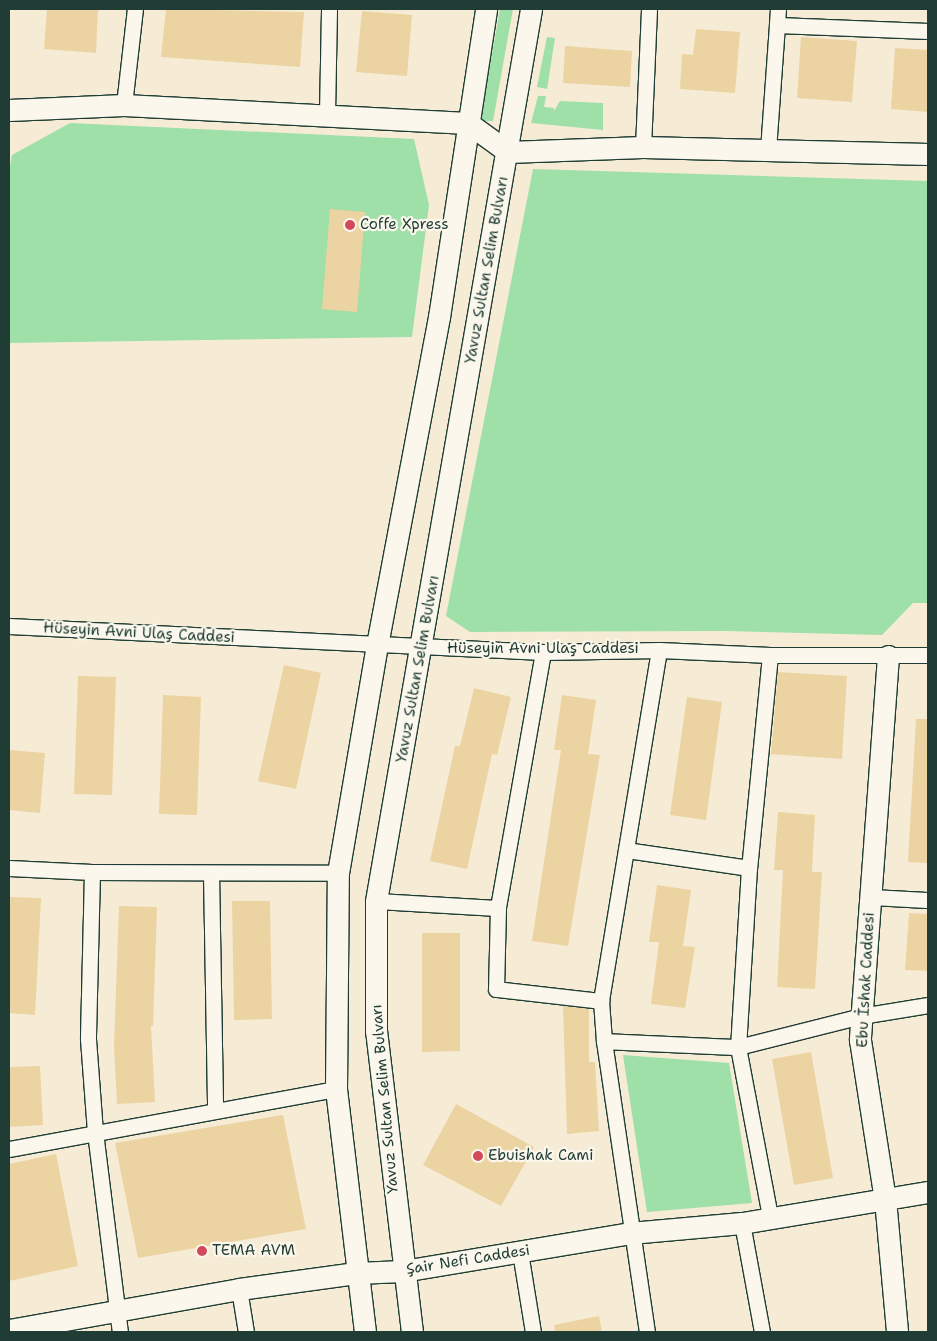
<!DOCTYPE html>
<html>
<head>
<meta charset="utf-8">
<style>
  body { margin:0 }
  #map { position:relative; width:937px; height:1341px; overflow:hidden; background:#f6ecd6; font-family:"Shantell Sans",sans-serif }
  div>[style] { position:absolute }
  .green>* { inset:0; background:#9fdfa8 }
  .building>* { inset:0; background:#ecd3a2 }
  .roads { filter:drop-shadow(1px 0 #1f3d34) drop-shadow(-1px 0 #1f3d34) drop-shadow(0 1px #1f3d34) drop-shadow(0 -1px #1f3d34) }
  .street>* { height:15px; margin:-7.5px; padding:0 7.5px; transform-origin:7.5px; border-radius:7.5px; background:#fbf7ec }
  .secondary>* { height:21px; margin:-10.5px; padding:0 10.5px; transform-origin:10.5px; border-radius:10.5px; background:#fbf7ec }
  .dots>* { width:14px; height:14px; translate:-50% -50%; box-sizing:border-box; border:2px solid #fbf7ec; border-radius:50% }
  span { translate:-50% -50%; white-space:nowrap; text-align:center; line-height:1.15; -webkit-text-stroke:4.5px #fbf7ec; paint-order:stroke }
  .poi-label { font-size:15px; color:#1f3d34 }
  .left { translate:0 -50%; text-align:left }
  .street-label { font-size:15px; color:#1f3d34 }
  .frame { position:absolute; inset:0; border:10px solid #1f3d34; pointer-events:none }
</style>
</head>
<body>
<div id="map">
  <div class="green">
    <i style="clip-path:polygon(500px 9px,513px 9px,493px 121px,480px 121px)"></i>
    <i style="clip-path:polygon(547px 37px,555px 38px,547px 89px,537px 87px)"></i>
    <i style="clip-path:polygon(538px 96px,546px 96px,544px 107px,554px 108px,554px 111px,560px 101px,603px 103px,603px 130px,531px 123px)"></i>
    <i style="clip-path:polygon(70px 123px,414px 139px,429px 205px,412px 337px,9px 343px,9px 172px,12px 155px)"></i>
    <i style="clip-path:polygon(533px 169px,928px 181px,928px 603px,913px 603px,882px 635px,726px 631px,470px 632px,446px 616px)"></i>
    <i style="clip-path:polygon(623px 1055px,729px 1063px,752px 1203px,647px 1212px)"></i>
  </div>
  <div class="building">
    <i style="clip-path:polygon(47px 9px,98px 9px,96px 53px,44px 49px)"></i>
    <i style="clip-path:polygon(166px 9px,304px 12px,300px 67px,161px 57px)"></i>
    <i style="clip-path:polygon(362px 11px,412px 15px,407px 76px,356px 72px)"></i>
    <i style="clip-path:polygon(696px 29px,740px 32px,735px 93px,680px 89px,682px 54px,693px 55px)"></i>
    <i style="clip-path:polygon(801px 37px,857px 41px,852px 102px,797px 98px)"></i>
    <i style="clip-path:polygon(565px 46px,632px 51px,630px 87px,563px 83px)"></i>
    <i style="clip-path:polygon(895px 48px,928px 50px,928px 112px,891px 109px)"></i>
    <i style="clip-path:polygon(330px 209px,365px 212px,357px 312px,322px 309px)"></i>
    <i style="clip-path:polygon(284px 665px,321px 673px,296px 789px,258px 781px)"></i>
    <i style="clip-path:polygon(778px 672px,847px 676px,842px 759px,771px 754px)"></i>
    <i style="clip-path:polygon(78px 676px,116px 677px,112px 795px,74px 794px)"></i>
    <i style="clip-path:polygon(474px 688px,511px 697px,497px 755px,492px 754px,467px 869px,430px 861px,455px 746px,460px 746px)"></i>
    <i style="clip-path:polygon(163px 695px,201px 697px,197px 815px,159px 814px)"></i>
    <i style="clip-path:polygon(562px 695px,596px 700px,588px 754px,600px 755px,568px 946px,532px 941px,561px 750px,554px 750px)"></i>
    <i style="clip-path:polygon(687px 697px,722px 702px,706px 820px,670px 815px)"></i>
    <i style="clip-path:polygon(916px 719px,928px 719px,928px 863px,908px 862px)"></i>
    <i style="clip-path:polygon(9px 750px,45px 753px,40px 813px,9px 810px)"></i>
    <i style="clip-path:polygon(778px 812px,815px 815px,812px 872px,822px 872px,815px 989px,777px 987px,783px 870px,774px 870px)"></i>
    <i style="clip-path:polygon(657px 885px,691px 890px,683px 946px,695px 947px,685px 1008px,651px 1004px,659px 942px,649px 942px)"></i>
    <i style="clip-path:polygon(9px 897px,41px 898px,35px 1015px,9px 1013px)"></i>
    <i style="clip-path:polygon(232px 901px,270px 901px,272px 1019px,234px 1020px)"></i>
    <i style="clip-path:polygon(119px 906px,157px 907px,153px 1026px,151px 1026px,155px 1102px,117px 1104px,114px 1046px)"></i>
    <i style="clip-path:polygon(909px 913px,928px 914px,928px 971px,905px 970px)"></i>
    <i style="clip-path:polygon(422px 933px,460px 933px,460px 1051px,422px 1052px)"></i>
    <i style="clip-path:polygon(563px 1006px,589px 1009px,589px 1062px,595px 1062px,599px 1131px,567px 1134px)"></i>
    <i style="clip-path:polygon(811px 1052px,833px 1178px,794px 1185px,772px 1059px)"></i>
    <i style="clip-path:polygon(40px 1066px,43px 1125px,9px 1127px,9px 1067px)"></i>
    <i style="clip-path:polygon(456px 1104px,534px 1147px,501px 1206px,423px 1165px)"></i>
    <i style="clip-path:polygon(283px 1115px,306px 1229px,138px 1258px,115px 1143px)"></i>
    <i style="clip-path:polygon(56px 1154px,78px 1266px,9px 1281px,9px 1164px)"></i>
    <i style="clip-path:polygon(599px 1316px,602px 1332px,555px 1332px,554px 1325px)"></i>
  </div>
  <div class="roads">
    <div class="street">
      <i style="left:778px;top:9px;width:16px;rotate:94deg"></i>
      <i style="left:777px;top:25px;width:151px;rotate:2.3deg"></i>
      <i style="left:124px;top:105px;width:97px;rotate:-83.5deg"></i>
      <i style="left:327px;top:114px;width:105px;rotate:-88.9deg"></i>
      <i style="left:643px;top:147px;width:138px;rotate:-87.5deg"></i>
      <i style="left:768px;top:150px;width:125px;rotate:-85.9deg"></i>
      <i style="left:9px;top:626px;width:535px;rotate:2.79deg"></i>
      <i style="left:543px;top:652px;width:116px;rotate:-1deg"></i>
      <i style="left:659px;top:650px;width:111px;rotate:2.6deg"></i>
      <i style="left:770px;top:655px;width:158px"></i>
      <i style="left:659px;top:650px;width:356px;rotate:99.4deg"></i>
      <i style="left:601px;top:1001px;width:40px;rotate:85.7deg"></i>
      <i style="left:604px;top:1041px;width:134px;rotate:2.6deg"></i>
      <i style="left:738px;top:1047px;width:173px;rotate:79.3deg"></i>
      <i style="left:543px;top:652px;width:260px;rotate:100deg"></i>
      <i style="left:498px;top:908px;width:81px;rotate:91.4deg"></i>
      <i style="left:496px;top:989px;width:106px;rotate:6.5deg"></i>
      <i style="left:770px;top:655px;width:214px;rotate:95.6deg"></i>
      <i style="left:749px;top:868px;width:179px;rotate:93.5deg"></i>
      <i style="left:738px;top:1047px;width:127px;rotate:-14.1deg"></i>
      <i style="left:861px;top:1016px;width:68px;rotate:-9.3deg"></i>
      <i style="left:626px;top:850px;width:124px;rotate:8.3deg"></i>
      <i style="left:9px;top:868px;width:83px;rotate:2.8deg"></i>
      <i style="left:92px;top:872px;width:246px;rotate:0.2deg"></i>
      <i style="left:92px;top:872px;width:167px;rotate:91.4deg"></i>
      <i style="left:88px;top:1039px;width:93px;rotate:85.7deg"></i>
      <i style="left:95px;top:1132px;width:202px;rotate:82.9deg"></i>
      <i style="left:211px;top:873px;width:236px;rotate:89deg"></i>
      <i style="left:870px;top:897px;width:58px;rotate:3deg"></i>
      <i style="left:376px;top:901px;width:122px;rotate:3.3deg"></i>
      <i style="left:604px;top:1041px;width:294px;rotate:81.6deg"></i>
      <i style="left:9px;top:1149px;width:332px;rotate:-10.4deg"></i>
      <i style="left:742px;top:1223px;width:111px;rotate:79.6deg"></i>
      <i style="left:520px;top:1252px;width:81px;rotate:80.8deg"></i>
      <i style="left:239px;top:1289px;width:44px;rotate:80.8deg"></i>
    </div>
    <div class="secondary">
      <i style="left:9px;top:110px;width:115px;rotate:-2.5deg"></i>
      <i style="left:124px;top:105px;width:344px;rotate:3deg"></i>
      <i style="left:468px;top:123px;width:49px;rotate:35.9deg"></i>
      <i style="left:508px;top:152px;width:135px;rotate:-2.1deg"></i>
      <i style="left:643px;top:147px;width:285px;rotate:1.4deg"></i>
      <i style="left:888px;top:656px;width:385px;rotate:94.2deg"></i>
      <i style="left:860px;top:1040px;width:161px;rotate:81.1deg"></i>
      <i style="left:885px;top:1199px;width:134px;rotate:84.8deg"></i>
      <i style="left:9px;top:1330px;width:234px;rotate:-10.1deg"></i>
      <i style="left:239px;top:1289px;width:118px;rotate:-7.8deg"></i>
      <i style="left:356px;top:1273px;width:47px;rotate:-2.4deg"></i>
      <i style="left:403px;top:1271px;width:230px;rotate:-9.5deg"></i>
      <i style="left:630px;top:1233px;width:112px;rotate:-5.1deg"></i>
      <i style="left:742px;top:1223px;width:189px;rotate:-9.5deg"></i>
      <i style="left:365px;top:1332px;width:245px;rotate:-96.8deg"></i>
      <i style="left:336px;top:1089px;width:216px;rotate:-89.5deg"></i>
      <i style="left:338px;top:873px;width:231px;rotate:-80.3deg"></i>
      <i style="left:377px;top:645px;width:334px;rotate:-79.3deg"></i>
      <i style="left:439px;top:317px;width:312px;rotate:-81.3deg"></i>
      <i style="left:412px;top:1332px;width:303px;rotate:-96.8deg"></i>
      <i style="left:376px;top:1031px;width:130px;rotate:-90deg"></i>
      <i style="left:376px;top:901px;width:905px;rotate:-80.14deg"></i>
    </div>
  </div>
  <div class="dots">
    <i style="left:350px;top:225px;background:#d1495b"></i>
    <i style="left:478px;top:1156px;background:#d1495b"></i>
    <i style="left:202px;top:1251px;background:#d1495b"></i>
  </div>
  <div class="poi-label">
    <span class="left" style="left:360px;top:225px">Coffe Xpress</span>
    <span class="left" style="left:488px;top:1156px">Ebuishak Cami</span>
    <span class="left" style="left:212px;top:1251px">TEMA AVM</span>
  </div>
  <div class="street-label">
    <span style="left:487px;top:270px;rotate:-80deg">Yavuz Sultan Selim Bulvarı</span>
    <span style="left:139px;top:633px;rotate:3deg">Hüseyin Avni Ulaş Caddesi</span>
    <span style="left:543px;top:649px">Hüseyin Avni Ulaş Caddesi</span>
    <span style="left:418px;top:669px;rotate:-80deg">Yavuz Sultan Selim Bulvarı</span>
    <span style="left:866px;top:980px;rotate:-87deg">Ebu İshak Caddesi</span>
    <span style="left:385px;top:1099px;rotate:-95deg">Yavuz Sultan Selim Bulvarı</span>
    <span style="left:468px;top:1260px;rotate:-9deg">Şair Nefi Caddesi</span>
  </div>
  <div class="frame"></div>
</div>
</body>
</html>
